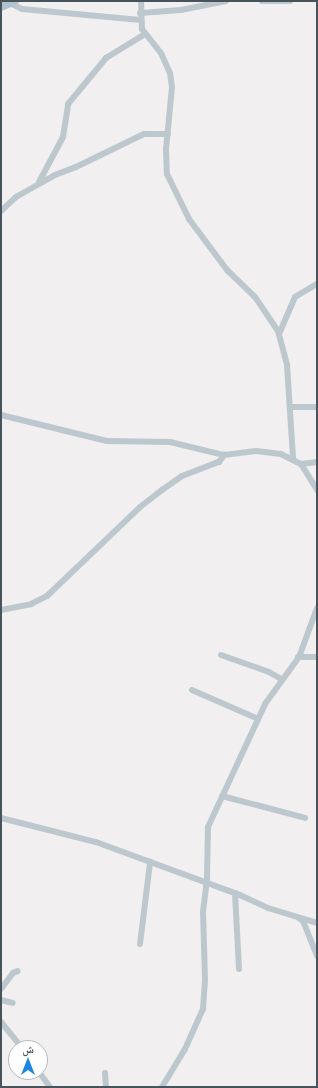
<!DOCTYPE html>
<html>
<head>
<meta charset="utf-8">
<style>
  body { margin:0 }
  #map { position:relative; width:318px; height:1088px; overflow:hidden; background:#f1efef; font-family:Cabin,"Noto Naskh Arabic",sans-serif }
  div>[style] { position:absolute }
  .minor>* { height:6px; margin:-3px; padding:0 3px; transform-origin:3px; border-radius:3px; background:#bdc8ce }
  .major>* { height:8px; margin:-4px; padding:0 4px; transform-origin:4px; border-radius:4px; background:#afc2ce }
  span { translate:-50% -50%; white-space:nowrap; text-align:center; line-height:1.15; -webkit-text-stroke:3px #fff; paint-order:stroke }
  .frame { position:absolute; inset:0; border:2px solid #47545c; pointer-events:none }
  .north { position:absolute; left:8px; top:1040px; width:40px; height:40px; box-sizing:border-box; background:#fff; border:1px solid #b5bbbe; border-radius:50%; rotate:0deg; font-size:11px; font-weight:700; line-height:16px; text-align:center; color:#47545c }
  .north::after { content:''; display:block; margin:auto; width:14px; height:18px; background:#1986e1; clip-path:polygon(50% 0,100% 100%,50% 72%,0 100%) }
</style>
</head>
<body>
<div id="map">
  <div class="minor">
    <i style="left:141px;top:1px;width:28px;rotate:88deg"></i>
    <i style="left:142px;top:29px;width:31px;rotate:52deg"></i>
    <i style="left:161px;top:53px;width:22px;rotate:66deg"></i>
    <i style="left:170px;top:73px;width:14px;rotate:82deg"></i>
    <i style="left:172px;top:87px;width:62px;rotate:95.5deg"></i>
    <i style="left:166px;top:149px;width:25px;rotate:88deg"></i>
    <i style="left:167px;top:174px;width:50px;rotate:63.9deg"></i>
    <i style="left:189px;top:219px;width:64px;rotate:53.3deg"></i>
    <i style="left:227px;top:270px;width:39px;rotate:44deg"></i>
    <i style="left:255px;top:297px;width:41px;rotate:55.9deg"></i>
    <i style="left:278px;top:331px;width:35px;rotate:75deg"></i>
    <i style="left:287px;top:365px;width:94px;rotate:86.3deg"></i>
    <i style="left:262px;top:1px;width:28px"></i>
    <i style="left:10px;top:3px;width:13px;rotate:27deg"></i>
    <i style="left:22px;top:9px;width:119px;rotate:5.3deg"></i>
    <i style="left:140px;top:13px;width:41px;rotate:-4.2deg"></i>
    <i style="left:181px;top:10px;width:46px;rotate:-11.3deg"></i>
    <i style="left:39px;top:182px;width:51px;rotate:-61.9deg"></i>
    <i style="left:63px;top:137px;width:33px;rotate:-81deg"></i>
    <i style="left:68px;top:104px;width:60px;rotate:-50.4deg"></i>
    <i style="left:106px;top:58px;width:46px;rotate:-31.6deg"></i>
    <i style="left:1px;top:211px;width:21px;rotate:-43deg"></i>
    <i style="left:16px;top:197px;width:45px;rotate:-29.4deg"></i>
    <i style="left:55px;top:175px;width:22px;rotate:-21deg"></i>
    <i style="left:76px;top:167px;width:76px;rotate:-25.9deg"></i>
    <i style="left:144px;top:134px;width:24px"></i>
    <i style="left:279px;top:334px;width:40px;rotate:-66.6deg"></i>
    <i style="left:295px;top:297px;width:26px;rotate:-31deg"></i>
    <i style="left:290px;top:407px;width:27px"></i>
    <i style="left:1px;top:415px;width:109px;rotate:13.8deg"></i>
    <i style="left:107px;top:441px;width:63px;rotate:0.9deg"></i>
    <i style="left:170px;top:442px;width:56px;rotate:13.5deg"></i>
    <i style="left:224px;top:455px;width:32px;rotate:-7deg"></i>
    <i style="left:256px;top:451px;width:25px;rotate:7deg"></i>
    <i style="left:281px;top:454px;width:22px;rotate:27deg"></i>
    <i style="left:301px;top:464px;width:31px;rotate:58deg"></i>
    <i style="left:301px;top:464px;width:16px;rotate:-7deg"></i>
    <i style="left:1px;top:610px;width:31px;rotate:-11deg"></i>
    <i style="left:31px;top:604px;width:18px;rotate:-27deg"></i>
    <i style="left:47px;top:596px;width:129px;rotate:-43.7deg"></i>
    <i style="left:140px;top:507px;width:28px;rotate:-38deg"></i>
    <i style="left:162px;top:490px;width:24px;rotate:-35deg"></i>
    <i style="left:182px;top:476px;width:40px;rotate:-21deg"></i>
    <i style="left:219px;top:462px;width:9px;rotate:-54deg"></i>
    <i style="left:221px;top:655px;width:51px;rotate:19.5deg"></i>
    <i style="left:269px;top:672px;width:14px;rotate:30deg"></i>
    <i style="left:298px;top:657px;width:19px"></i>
    <i style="left:192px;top:690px;width:72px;rotate:23.7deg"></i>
    <i style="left:222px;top:796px;width:86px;rotate:14.8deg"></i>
    <i style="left:1px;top:818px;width:98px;rotate:14.2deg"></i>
    <i style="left:96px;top:842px;width:153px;rotate:20.2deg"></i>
    <i style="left:240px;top:895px;width:31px;rotate:25deg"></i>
    <i style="left:268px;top:908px;width:51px;rotate:17deg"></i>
    <i style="left:235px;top:893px;width:76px;rotate:87deg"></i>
    <i style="left:299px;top:918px;width:5px;rotate:37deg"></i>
    <i style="left:303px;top:921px;width:38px;rotate:68deg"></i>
    <i style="left:140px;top:944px;width:83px;rotate:-83deg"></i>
    <i style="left:1px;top:989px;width:20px;rotate:-53deg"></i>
    <i style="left:13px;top:973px;width:5px;rotate:-22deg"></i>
    <i style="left:1px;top:1000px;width:12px;rotate:14deg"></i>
    <i style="left:1px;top:1022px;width:33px;rotate:51deg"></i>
    <i style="left:39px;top:1072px;width:19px;rotate:54deg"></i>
    <i style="left:105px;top:1073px;width:14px;rotate:86deg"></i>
    <i style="left:162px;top:1087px;width:44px;rotate:-58.8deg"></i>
    <i style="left:185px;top:1049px;width:44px;rotate:-65.8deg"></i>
    <i style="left:203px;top:1009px;width:30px;rotate:-86deg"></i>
    <i style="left:205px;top:979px;width:67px;rotate:-91.7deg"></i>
    <i style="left:203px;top:912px;width:34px;rotate:-83deg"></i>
    <i style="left:207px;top:878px;width:51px;rotate:-88.9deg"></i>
    <i style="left:208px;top:827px;width:136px;rotate:-65.1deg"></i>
    <i style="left:265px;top:704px;width:58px;rotate:-54.1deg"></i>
    <i style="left:299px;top:657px;width:52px;rotate:-69.8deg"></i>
  </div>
  <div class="major">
    <i style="left:1px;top:7px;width:15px;rotate:-23deg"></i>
  </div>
  <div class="frame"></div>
  <div class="north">ش</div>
</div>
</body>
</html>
